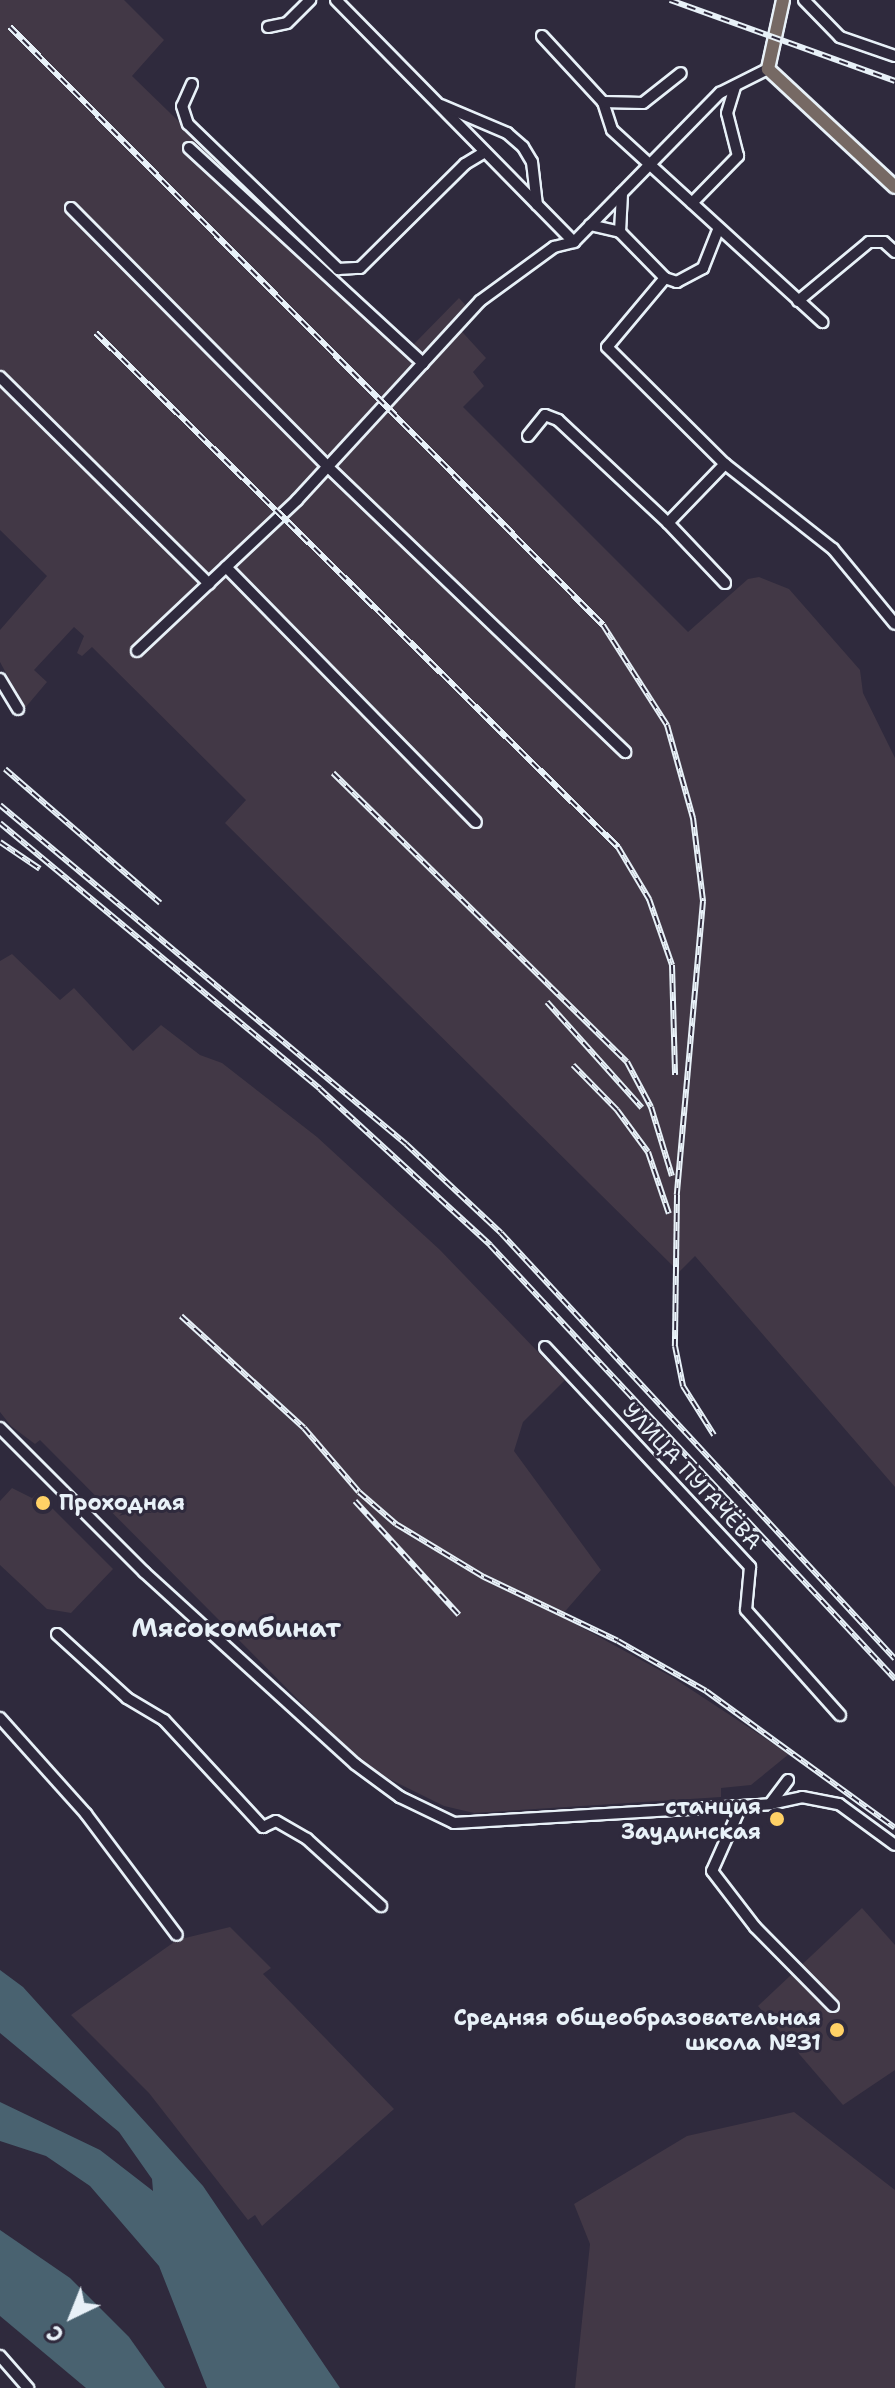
<!DOCTYPE html>
<html>
<head>
<meta charset="utf-8">
<style>
  body { margin:0 }
  #map { position:relative; width:895px; height:2388px; overflow:hidden; background:#2f2a3d; font-family:"Shantell Sans",sans-serif }
  div>[style] { position:absolute }
  .built>* { inset:0; background:#423846 }
  .water>* { inset:0; background:#496270 }
  .roads { filter:drop-shadow(2px 0 #e8f1f8) drop-shadow(-2px 0 #e8f1f8) drop-shadow(0 2px #e8f1f8) drop-shadow(0 -2px #e8f1f8) }
  .minor>* { height:10px; margin:-5px; padding:0 5px; transform-origin:5px; border-radius:5px; background:#2f2a3d }
  .major>* { height:12px; margin:-6px; padding:0 6px; transform-origin:6px; border-radius:6px; background:#766964 }
  .rail>* { height:6px; margin-top:-3px; transform-origin:0; background:repeating-linear-gradient(90deg,#2f2a3d 0 9px,#e8f1f8 0 18px); box-sizing:border-box; border-block:2px solid #e8f1f8 }
  .dots>* { width:22px; height:22px; translate:-50% -50%; box-sizing:border-box; border:4px solid #2f2a3d; border-radius:50% }
  span { translate:-50% -50%; white-space:nowrap; text-align:center; line-height:1.15; -webkit-text-stroke:6px #2f2a3d; paint-order:stroke }
  .street-label { font-size:22px; color:#e8f1f8 }
  .poi-label { font-size:22px; color:#e8f1f8; font-weight:700 }
  .left { translate:0 -50%; text-align:left }
  .right { translate:-100% -50%; text-align:right }
  .quarter-label { font-size:26px; color:#e8f1f8; font-weight:700 }
  .north { position:absolute; left:32px; top:2276px; width:80px; height:80px; -webkit-text-stroke:6px #2f2a3d; paint-order:stroke; rotate:223deg; font-size:22px; font-weight:700; line-height:32px; text-align:center; color:#e8f1f8 }
  .north::after { content:''; display:block; margin:auto; width:28px; height:36px; background:#e8f1f8; clip-path:polygon(50% 0,100% 100%,50% 72%,0 100%) }
</style>
</head>
<body>
<div id="map">
  <div class="built">
    <i style="clip-path:polygon(0 0,124px 0,164px 40px,132px 76px,411px 347px,459px 298px,470px 310px,455px 324px,486px 358px,473px 372px,484px 386px,463px 407px,688px 632px,748px 579px,759px 577px,789px 589px,860px 670px,863px 693px,895px 758px,895px 1487px,695px 1256px,679px 1272px,225px 823px,246px 800px,92px 647px,82px 656px,77px 653px,84px 636px,74px 627px,34px 670px,47px 682px,25px 708px,0 662px,0 630px,47px 576px,0 530px)"></i>
    <i style="clip-path:polygon(12px 954px,60px 1000px,74px 988px,133px 1051px,161px 1025px,200px 1055px,222px 1063px,317px 1137px,440px 1250px,565px 1380px,523px 1422px,514px 1451px,601px 1570px,561px 1616px,672px 1677px,789px 1754px,751px 1785px,721px 1788px,721px 1797px,474px 1813px,444px 1806px,365px 1767px,40px 1440px,35px 1444px,11px 1426px,0 1412px,0 961px)"></i>
    <i style="clip-path:polygon(12px 1488px,32px 1498px,37px 1493px,113px 1569px,71px 1613px,47px 1609px,0 1565px,0 1501px)"></i>
    <i style="clip-path:polygon(862px 1908px,895px 1945px,895px 2070px,843px 2105px,758px 2006px)"></i>
    <i style="clip-path:polygon(230px 1927px,271px 1968px,263px 1974px,394px 2109px,262px 2226px,255px 2215px,248px 2220px,149px 2093px,71px 2015px,177px 1940px)"></i>
    <i style="clip-path:polygon(794px 2112px,895px 2190px,895px 2388px,575px 2388px,590px 2244px,574px 2204px,687px 2136px)"></i>
  </div>
  <div class="water">
    <i style="clip-path:polygon(0 1970px,23px 1987px,203px 2186px,340px 2388px,207px 2388px,159px 2266px,90px 2186px,46px 2156px,0 2141px,0 2102px,100px 2150px,153px 2191px,152px 2179px,119px 2132px,0 2033px)"></i>
    <i style="clip-path:polygon(0 2230px,70px 2278px,129px 2337px,165px 2388px,86px 2388px,0 2316px)"></i>
  </div>
  <div class="roads">
    <div class="minor">
      <i style="left:336px;top:0;width:339px;rotate:45.5deg"></i>
      <i style="left:804px;top:0;width:52px;rotate:45.8deg"></i>
      <i style="left:840px;top:37px;width:58px;rotate:19.1deg"></i>
      <i style="left:268px;top:27px;width:19px;rotate:-12deg"></i>
      <i style="left:287px;top:23px;width:33px;rotate:-45deg"></i>
      <i style="left:542px;top:36px;width:90px;rotate:47.3deg"></i>
      <i style="left:603px;top:102px;width:29px;rotate:72deg"></i>
      <i style="left:612px;top:130px;width:285px;rotate:42.4deg"></i>
      <i style="left:192px;top:84px;width:24px;rotate:114deg"></i>
      <i style="left:182px;top:106px;width:19px;rotate:72deg"></i>
      <i style="left:188px;top:124px;width:209px;rotate:44deg"></i>
      <i style="left:338px;top:269px;width:22px;rotate:-3deg"></i>
      <i style="left:360px;top:268px;width:148px;rotate:-44.7deg"></i>
      <i style="left:465px;top:164px;width:23px;rotate:-31deg"></i>
      <i style="left:603px;top:102px;width:40px;rotate:1.4deg"></i>
      <i style="left:643px;top:103px;width:48px;rotate:-38.3deg"></i>
      <i style="left:441px;top:105px;width:72px;rotate:23deg"></i>
      <i style="left:507px;top:133px;width:21px;rotate:41deg"></i>
      <i style="left:523px;top:147px;width:17px;rotate:59deg"></i>
      <i style="left:532px;top:162px;width:43px;rotate:83.4deg"></i>
      <i style="left:189px;top:148px;width:318px;rotate:42.6deg"></i>
      <i style="left:692px;top:203px;width:66px;rotate:-45.6deg"></i>
      <i style="left:738px;top:156px;width:44px;rotate:-104.3deg"></i>
      <i style="left:727px;top:113px;width:28px;rotate:-73deg"></i>
      <i style="left:71px;top:208px;width:365px;rotate:45.2deg"></i>
      <i style="left:328px;top:467px;width:412px;rotate:43.8deg"></i>
      <i style="left:590px;top:225px;width:31px;rotate:13deg"></i>
      <i style="left:620px;top:232px;width:64px;rotate:45.6deg"></i>
      <i style="left:718px;top:230px;width:41px;rotate:111.5deg"></i>
      <i style="left:703px;top:268px;width:30px;rotate:152deg"></i>
      <i style="left:677px;top:282px;width:13px;rotate:-162deg"></i>
      <i style="left:665px;top:278px;width:90px;rotate:130deg"></i>
      <i style="left:607px;top:347px;width:166px;rotate:44.8deg"></i>
      <i style="left:620px;top:232px;width:39px;rotate:-87deg"></i>
      <i style="left:798px;top:301px;width:92px;rotate:-39.7deg"></i>
      <i style="left:869px;top:242px;width:15px"></i>
      <i style="left:884px;top:242px;width:15px;rotate:42deg"></i>
      <i style="left:0;top:377px;width:294px;rotate:44.7deg"></i>
      <i style="left:528px;top:436px;width:27px;rotate:-51deg"></i>
      <i style="left:545px;top:415px;width:14px;rotate:21deg"></i>
      <i style="left:558px;top:420px;width:151px;rotate:43.1deg"></i>
      <i style="left:226px;top:567px;width:357px;rotate:45.6deg"></i>
      <i style="left:725px;top:583px;width:83px;rotate:-133.5deg"></i>
      <i style="left:668px;top:523px;width:82px;rotate:-46deg"></i>
      <i style="left:725px;top:464px;width:137px;rotate:38.2deg"></i>
      <i style="left:833px;top:549px;width:97px;rotate:50.4deg"></i>
      <i style="left:137px;top:651px;width:220px;rotate:-43.3deg"></i>
      <i style="left:297px;top:500px;width:270px;rotate:-47.4deg"></i>
      <i style="left:480px;top:301px;width:92px;rotate:-36.1deg"></i>
      <i style="left:554px;top:247px;width:21px;rotate:-14deg"></i>
      <i style="left:574px;top:242px;width:209px;rotate:-45.6deg"></i>
      <i style="left:720px;top:93px;width:54px;rotate:-26.6deg"></i>
      <i style="left:0;top:679px;width:35px;rotate:59deg"></i>
      <i style="left:545px;top:1347px;width:301px;rotate:47deg"></i>
      <i style="left:750px;top:1567px;width:43px;rotate:95.3deg"></i>
      <i style="left:746px;top:1610px;width:141px;rotate:48.2deg"></i>
      <i style="left:0;top:1428px;width:204px;rotate:45deg"></i>
      <i style="left:144px;top:1572px;width:285px;rotate:42.3deg"></i>
      <i style="left:355px;top:1764px;width:56px;rotate:36.3deg"></i>
      <i style="left:400px;top:1797px;width:60px;rotate:25.7deg"></i>
      <i style="left:454px;top:1823px;width:317px;rotate:-3.4deg"></i>
      <i style="left:770px;top:1804px;width:33px;rotate:-12deg"></i>
      <i style="left:802px;top:1797px;width:38px;rotate:11deg"></i>
      <i style="left:839px;top:1804px;width:69px;rotate:36.2deg"></i>
      <i style="left:57px;top:1634px;width:95px;rotate:42.4deg"></i>
      <i style="left:127px;top:1698px;width:43px;rotate:30.7deg"></i>
      <i style="left:164px;top:1720px;width:146px;rotate:47.2deg"></i>
      <i style="left:263px;top:1827px;width:14px;rotate:-25deg"></i>
      <i style="left:276px;top:1821px;width:36px;rotate:30deg"></i>
      <i style="left:307px;top:1839px;width:100px;rotate:42.2deg"></i>
      <i style="left:0;top:1718px;width:129px;rotate:48.1deg"></i>
      <i style="left:86px;top:1814px;width:151px;rotate:53.1deg"></i>
      <i style="left:770px;top:1804px;width:30px;rotate:-53deg"></i>
      <i style="left:741px;top:1806px;width:71px;rotate:114deg"></i>
      <i style="left:712px;top:1871px;width:71px;rotate:52.5deg"></i>
      <i style="left:755px;top:1927px;width:111px;rotate:45.4deg"></i>
      <i style="left:0;top:2356px;width:43px;rotate:48.8deg"></i>
    </div>
    <div class="major">
      <i style="left:783px;top:0;width:71px;rotate:102.3deg"></i>
      <i style="left:768px;top:69px;width:173px;rotate:42.9deg"></i>
    </div>
  </div>
  <div class="rail">
    <i style="left:670px;top:0;width:239px;rotate:19.8deg"></i>
    <i style="left:10px;top:27px;width:842px;rotate:45.24deg"></i>
    <i style="left:603px;top:625px;width:119px;rotate:57.4deg"></i>
    <i style="left:667px;top:725px;width:97px;rotate:74.4deg"></i>
    <i style="left:693px;top:818px;width:84px;rotate:83.1deg"></i>
    <i style="left:703px;top:901px;width:295px;rotate:95.1deg"></i>
    <i style="left:677px;top:1195px;width:151px;rotate:90.8deg"></i>
    <i style="left:675px;top:1346px;width:41px;rotate:78.7deg"></i>
    <i style="left:683px;top:1386px;width:58px;rotate:57.7deg"></i>
    <i style="left:96px;top:333px;width:733px;rotate:44.56deg"></i>
    <i style="left:618px;top:847px;width:61px;rotate:59.2deg"></i>
    <i style="left:649px;top:899px;width:70px;rotate:70.8deg"></i>
    <i style="left:672px;top:965px;width:110px;rotate:88.4deg"></i>
    <i style="left:5px;top:769px;width:205px;rotate:40.8deg"></i>
    <i style="left:333px;top:773px;width:412px;rotate:44.5deg"></i>
    <i style="left:627px;top:1062px;width:51px;rotate:61.9deg"></i>
    <i style="left:651px;top:1107px;width:72px;rotate:73.1deg"></i>
    <i style="left:0;top:805px;width:529px;rotate:39.86deg"></i>
    <i style="left:406px;top:1144px;width:130px;rotate:43.1deg"></i>
    <i style="left:501px;top:1233px;width:580px;rotate:47.23deg"></i>
    <i style="left:0;top:823px;width:416px;rotate:39.7deg"></i>
    <i style="left:320px;top:1089px;width:231px;rotate:42.5deg"></i>
    <i style="left:490px;top:1245px;width:594px;rotate:46.98deg"></i>
    <i style="left:0;top:842px;width:48px;rotate:34deg"></i>
    <i style="left:547px;top:1002px;width:142px;rotate:48.1deg"></i>
    <i style="left:573px;top:1065px;width:63px;rotate:45.6deg"></i>
    <i style="left:617px;top:1110px;width:52px;rotate:53.6deg"></i>
    <i style="left:648px;top:1152px;width:65px;rotate:71.3deg"></i>
    <i style="left:181px;top:1316px;width:166px;rotate:42.3deg"></i>
    <i style="left:304px;top:1428px;width:84px;rotate:49.3deg"></i>
    <i style="left:359px;top:1492px;width:49px;rotate:40.9deg"></i>
    <i style="left:396px;top:1524px;width:103px;rotate:31.1deg"></i>
    <i style="left:484px;top:1577px;width:148px;rotate:25.5deg"></i>
    <i style="left:618px;top:1641px;width:101px;rotate:29.6deg"></i>
    <i style="left:706px;top:1691px;width:233px;rotate:35.9deg"></i>
    <i style="left:355px;top:1501px;width:154px;rotate:47.6deg"></i>
  </div>
  <div class="dots">
    <i style="left:43px;top:1503px;background:#ffd166"></i>
    <i style="left:777px;top:1819px;background:#ffd166"></i>
    <i style="left:837px;top:2030px;background:#ffd166"></i>
  </div>
  <div class="street-label">
    <span style="left:692px;top:1476px;rotate:47deg">УЛИЦА ПУГАЧЁВА</span>
  </div>
  <div class="poi-label">
    <span class="left" style="left:59px;top:1503px">Проходная</span>
    <span class="right" style="left:761px;top:1819px">станция<br>Заудинская</span>
    <span class="right" style="left:821px;top:2030px">Средняя общеобразовательная<br>школа №31</span>
  </div>
  <div class="quarter-label">
    <span style="left:236px;top:1628px">Мясокомбинат</span>
  </div>
  <div class="north">С</div>
</div>
</body>
</html>
